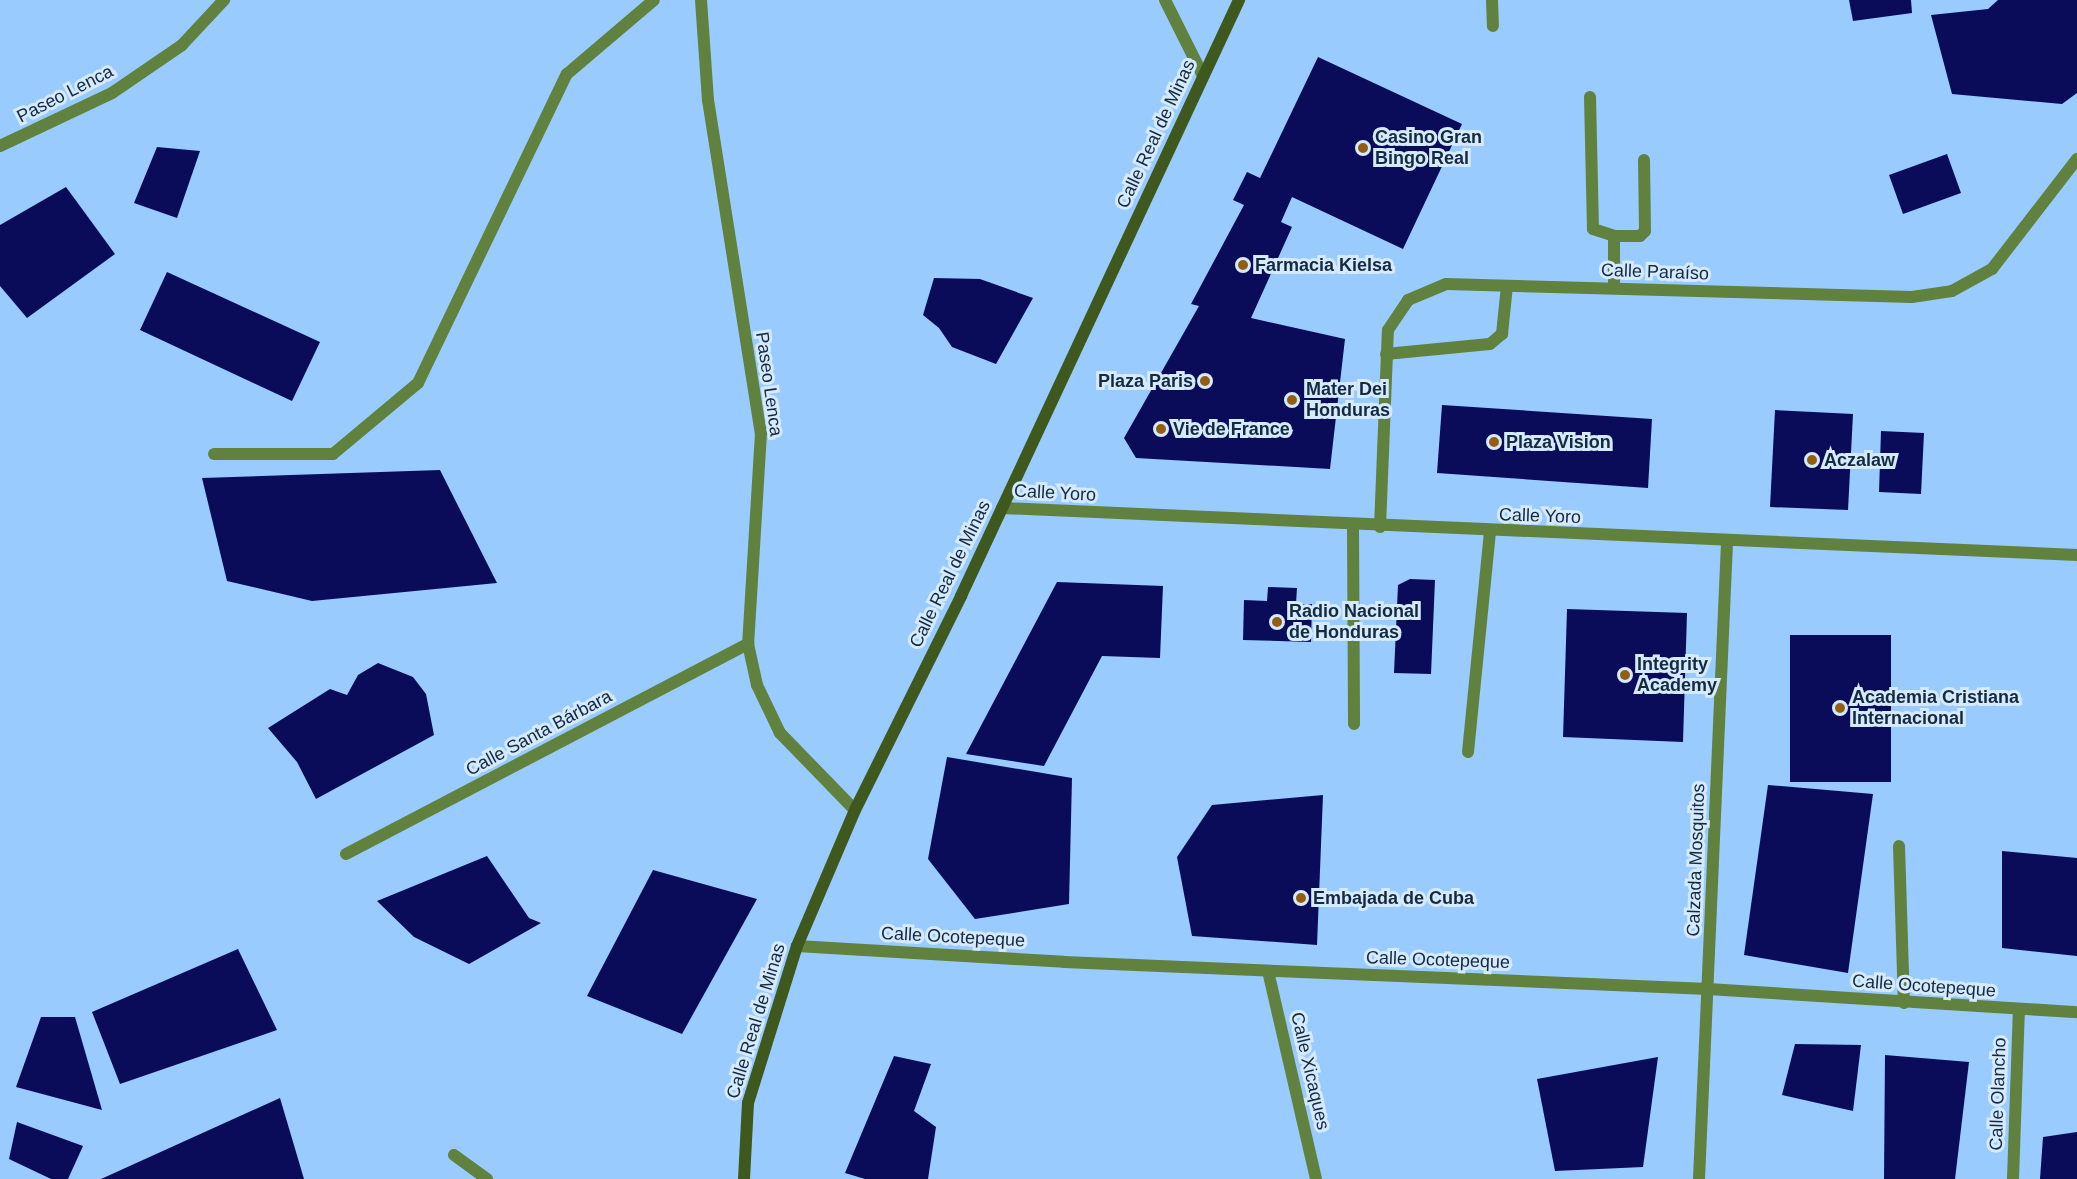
<!DOCTYPE html>
<html>
<head>
<meta charset="utf-8">
<style>
  body { margin:0 }
  #map { position:relative; width:2077px; height:1179px; overflow:hidden; background:#99cbff; font-family:Arial,sans-serif }
  div>[style] { position:absolute }
  .building>* { inset:0; background:#0b0c59 }
  .lane>* { height:12px; margin:-6px; padding:0 6px; transform-origin:6px; border-radius:6px; background:#61813e }
  .street>* { height:12px; margin:-6px; padding:0 6px; transform-origin:6px; border-radius:6px; background:#61813e }
  .secondary>* { height:12px; margin:-6px; padding:0 6px; transform-origin:6px; border-radius:6px; background:#3e581d }
  .dots>* { width:16px; height:16px; translate:-50% -50%; box-sizing:border-box; border:3px solid #d5e9ff; border-radius:50% }
  span { translate:-50% -50%; white-space:nowrap; text-align:center; line-height:1.15; -webkit-text-stroke:6px #d5e9ff; paint-order:stroke }
  .street-label { font-size:18px; color:#162a3e }
  .poi-label { font-size:18px; color:#162a3e; font-weight:700 }
  .left { translate:0 -50%; text-align:left }
  .right { translate:-100% -50%; text-align:right }
</style>
</head>
<body>
<div id="map">
  <div class="building">
    <i style="clip-path:polygon(1849px 0,1911px 0,1912px 13px,1853px 21px)"></i>
    <i style="clip-path:polygon(1998px 0,2077px 0,2077px 93px,2062px 104px,1952px 94px,1931px 15px,1988px 9px)"></i>
    <i style="clip-path:polygon(1318px 57px,1462px 124px,1403px 249px,1292px 197px,1281px 222px,1292px 227px,1251px 318px,1345px 339px,1330px 469px,1136px 458px,1124px 438px,1199px 306px,1191px 304px,1244px 205px,1233px 200px,1247px 172px,1260px 178px)"></i>
    <i style="clip-path:polygon(157px 147px,200px 151px,177px 218px,134px 203px)"></i>
    <i style="clip-path:polygon(1947px 154px,1961px 193px,1903px 214px,1889px 175px)"></i>
    <i style="clip-path:polygon(66px 187px,115px 254px,27px 318px,0 286px,0 225px)"></i>
    <i style="clip-path:polygon(167px 272px,320px 342px,292px 401px,140px 330px)"></i>
    <i style="clip-path:polygon(934px 278px,980px 279px,1033px 298px,996px 364px,952px 347px,939px 328px,923px 315px)"></i>
    <i style="clip-path:polygon(1442px 405px,1652px 419px,1648px 488px,1437px 473px)"></i>
    <i style="clip-path:polygon(1775px 410px,1853px 414px,1848px 510px,1770px 507px)"></i>
    <i style="clip-path:polygon(1881px 431px,1924px 433px,1921px 494px,1879px 492px)"></i>
    <i style="clip-path:polygon(440px 470px,497px 583px,312px 601px,227px 581px,202px 478px)"></i>
    <i style="clip-path:polygon(1410px 579px,1435px 580px,1431px 674px,1394px 673px,1398px 585px)"></i>
    <i style="clip-path:polygon(1057px 582px,1163px 586px,1160px 658px,1102px 656px,1044px 766px,966px 754px)"></i>
    <i style="clip-path:polygon(1268px 587px,1297px 588px,1296px 604px,1312px 604px,1311px 642px,1243px 640px,1244px 600px,1267px 601px)"></i>
    <i style="clip-path:polygon(1567px 609px,1687px 613px,1683px 742px,1563px 737px)"></i>
    <i style="clip-path:polygon(1790px 635px,1891px 635px,1891px 782px,1790px 782px)"></i>
    <i style="clip-path:polygon(378px 663px,413px 677px,426px 694px,434px 735px,316px 799px,297px 762px,268px 728px,330px 689px,347px 695px,358px 675px)"></i>
    <i style="clip-path:polygon(947px 757px,1072px 778px,1069px 904px,975px 919px,928px 859px)"></i>
    <i style="clip-path:polygon(1768px 785px,1873px 794px,1848px 973px,1744px 955px)"></i>
    <i style="clip-path:polygon(1323px 795px,1317px 945px,1192px 936px,1177px 857px,1212px 805px)"></i>
    <i style="clip-path:polygon(2002px 851px,2077px 858px,2077px 956px,2002px 948px)"></i>
    <i style="clip-path:polygon(487px 856px,529px 918px,541px 923px,469px 964px,414px 937px,377px 901px)"></i>
    <i style="clip-path:polygon(653px 870px,757px 899px,682px 1034px,587px 996px)"></i>
    <i style="clip-path:polygon(238px 949px,277px 1030px,120px 1084px,92px 1012px)"></i>
    <i style="clip-path:polygon(41px 1017px,75px 1017px,102px 1110px,16px 1087px)"></i>
    <i style="clip-path:polygon(1795px 1044px,1861px 1045px,1853px 1111px,1782px 1095px)"></i>
    <i style="clip-path:polygon(1885px 1055px,1969px 1062px,1955px 1179px,1884px 1179px)"></i>
    <i style="clip-path:polygon(894px 1056px,931px 1064px,914px 1111px,936px 1127px,928px 1179px,865px 1179px,845px 1173px)"></i>
    <i style="clip-path:polygon(1658px 1057px,1643px 1167px,1555px 1171px,1537px 1079px)"></i>
    <i style="clip-path:polygon(280px 1098px,304px 1179px,101px 1179px)"></i>
    <i style="clip-path:polygon(17px 1122px,83px 1146px,68px 1179px,51px 1179px,9px 1159px)"></i>
    <i style="clip-path:polygon(2077px 1132px,2077px 1179px,2040px 1179px,2043px 1137px)"></i>
  </div>
  <div class="lane">
    <i style="left:1492px;top:0;width:26px;rotate:88deg"></i>
    <i style="left:1590px;top:97px;width:132px;rotate:88.7deg"></i>
    <i style="left:1593px;top:229px;width:22px;rotate:18deg"></i>
    <i style="left:1614px;top:236px;width:52px;rotate:90deg"></i>
    <i style="left:1614px;top:236px;width:26px"></i>
    <i style="left:1640px;top:236px;width:7px;rotate:-45deg"></i>
    <i style="left:1645px;top:231px;width:71px;rotate:-90.8deg"></i>
    <i style="left:1386px;top:354px;width:104px;rotate:-5.5deg"></i>
    <i style="left:1490px;top:344px;width:16px;rotate:-40deg"></i>
    <i style="left:1502px;top:334px;width:48px;rotate:-84.1deg"></i>
    <i style="left:1353px;top:526px;width:198px;rotate:89.7deg"></i>
    <i style="left:1468px;top:752px;width:221px;rotate:-84.3deg"></i>
    <i style="left:1899px;top:846px;width:157px;rotate:88.2deg"></i>
    <i style="left:454px;top:1155px;width:41px;rotate:36deg"></i>
  </div>
  <div class="street">
    <i style="left:701px;top:0;width:100px;rotate:86deg"></i>
    <i style="left:708px;top:100px;width:337px;rotate:81deg"></i>
    <i style="left:761px;top:433px;width:211px;rotate:93.5deg"></i>
    <i style="left:748px;top:644px;width:42px;rotate:77.6deg"></i>
    <i style="left:757px;top:685px;width:53px;rotate:64.4deg"></i>
    <i style="left:780px;top:733px;width:107px;rotate:45.8deg"></i>
    <i style="left:1165px;top:0;width:85px;rotate:63.4deg"></i>
    <i style="left:0;top:146px;width:124px;rotate:-25.3deg"></i>
    <i style="left:112px;top:93px;width:85px;rotate:-34.4deg"></i>
    <i style="left:182px;top:45px;width:62px;rotate:-47deg"></i>
    <i style="left:214px;top:454px;width:119px"></i>
    <i style="left:333px;top:454px;width:111px;rotate:-39.9deg"></i>
    <i style="left:418px;top:383px;width:343px;rotate:-64.3deg"></i>
    <i style="left:567px;top:74px;width:114px;rotate:-40.4deg"></i>
    <i style="left:1002px;top:508px;width:1076px;rotate:2.5deg"></i>
    <i style="left:1380px;top:527px;width:197px;rotate:-87.7deg"></i>
    <i style="left:1388px;top:330px;width:36px;rotate:-56deg"></i>
    <i style="left:1408px;top:300px;width:41px;rotate:-22.8deg"></i>
    <i style="left:1446px;top:284px;width:466px;rotate:1.6deg"></i>
    <i style="left:1912px;top:297px;width:40px;rotate:-8.5deg"></i>
    <i style="left:1952px;top:291px;width:46px;rotate:-28.8deg"></i>
    <i style="left:1992px;top:269px;width:139px;rotate:-52.3deg"></i>
    <i style="left:346px;top:854px;width:454px;rotate:-27.6deg"></i>
    <i style="left:797px;top:946px;width:267px;rotate:3.4deg"></i>
    <i style="left:1064px;top:962px;width:645px;rotate:2.4deg"></i>
    <i style="left:1708px;top:989px;width:370px;rotate:3.6deg"></i>
    <i style="left:1268px;top:971px;width:213px;rotate:77deg"></i>
    <i style="left:1699px;top:1179px;width:638px;rotate:-87.48deg"></i>
    <i style="left:2013px;top:1179px;width:169px;rotate:-88deg"></i>
  </div>
  <div class="secondary">
    <i style="left:744px;top:1179px;width:76px;rotate:-87deg"></i>
    <i style="left:748px;top:1103px;width:164px;rotate:-72.7deg"></i>
    <i style="left:797px;top:946px;width:148px;rotate:-66.9deg"></i>
    <i style="left:855px;top:810px;width:239px;rotate:-63.6deg"></i>
    <i style="left:961px;top:596px;width:658px;rotate:-64.99deg"></i>
  </div>
  <div class="dots">
    <i style="left:1363px;top:148px;background:#935e12"></i>
    <i style="left:1243px;top:265px;background:#935e12"></i>
    <i style="left:1205px;top:381px;background:#935e12"></i>
    <i style="left:1292px;top:400px;background:#935e12"></i>
    <i style="left:1161px;top:429px;background:#935e12"></i>
    <i style="left:1494px;top:442px;background:#935e12"></i>
    <i style="left:1812px;top:460px;background:#935e12"></i>
    <i style="left:1277px;top:622px;background:#935e12"></i>
    <i style="left:1625px;top:675px;background:#935e12"></i>
    <i style="left:1840px;top:708px;background:#935e12"></i>
    <i style="left:1301px;top:898px;background:#935e12"></i>
  </div>
  <div class="street-label">
    <span style="left:65px;top:94px;rotate:-27deg">Paseo Lenca</span>
    <span style="left:1156px;top:134px;rotate:-65deg">Calle Real de Minas</span>
    <span style="left:1655px;top:272px;rotate:2deg">Calle Paraíso</span>
    <span style="left:769px;top:384px;rotate:82deg">Paseo Lenca</span>
    <span style="left:1055px;top:493px;rotate:3deg">Calle Yoro</span>
    <span style="left:1540px;top:516px;rotate:2deg">Calle Yoro</span>
    <span style="left:950px;top:574px;rotate:-64deg">Calle Real de Minas</span>
    <span style="left:539px;top:733px;rotate:-28deg">Calle Santa Bárbara</span>
    <span style="left:1696px;top:860px;rotate:-88deg">Calzada Mosquitos</span>
    <span style="left:953px;top:937px;rotate:3deg">Calle Ocotepeque</span>
    <span style="left:1438px;top:960px;rotate:2deg">Calle Ocotepeque</span>
    <span style="left:1924px;top:986px;rotate:4deg">Calle Ocotepeque</span>
    <span style="left:756px;top:1021px;rotate:-73deg">Calle Real de Minas</span>
    <span style="left:1310px;top:1071px;rotate:77deg">Calle Xicaques</span>
    <span style="left:1998px;top:1094px;rotate:-88deg">Calle Olancho</span>
  </div>
  <div class="poi-label">
    <span class="left" style="left:1375px;top:148px">Casino Gran<br>Bingo Real</span>
    <span class="left" style="left:1255px;top:265px">Farmacia Kielsa</span>
    <span class="right" style="left:1193px;top:381px">Plaza Paris</span>
    <span class="left" style="left:1306px;top:400px">Mater Dei<br>Honduras</span>
    <span class="left" style="left:1173px;top:429px">Vie de France</span>
    <span class="left" style="left:1506px;top:442px">Plaza Vision</span>
    <span class="left" style="left:1824px;top:460px">Aczalaw</span>
    <span class="left" style="left:1289px;top:622px">Radio Nacional<br>de Honduras</span>
    <span class="left" style="left:1637px;top:675px">Integrity<br>Academy</span>
    <span class="left" style="left:1852px;top:708px">Academia Cristiana<br>Internacional</span>
    <span class="left" style="left:1313px;top:898px">Embajada de Cuba</span>
  </div>
</div>
</body>
</html>
